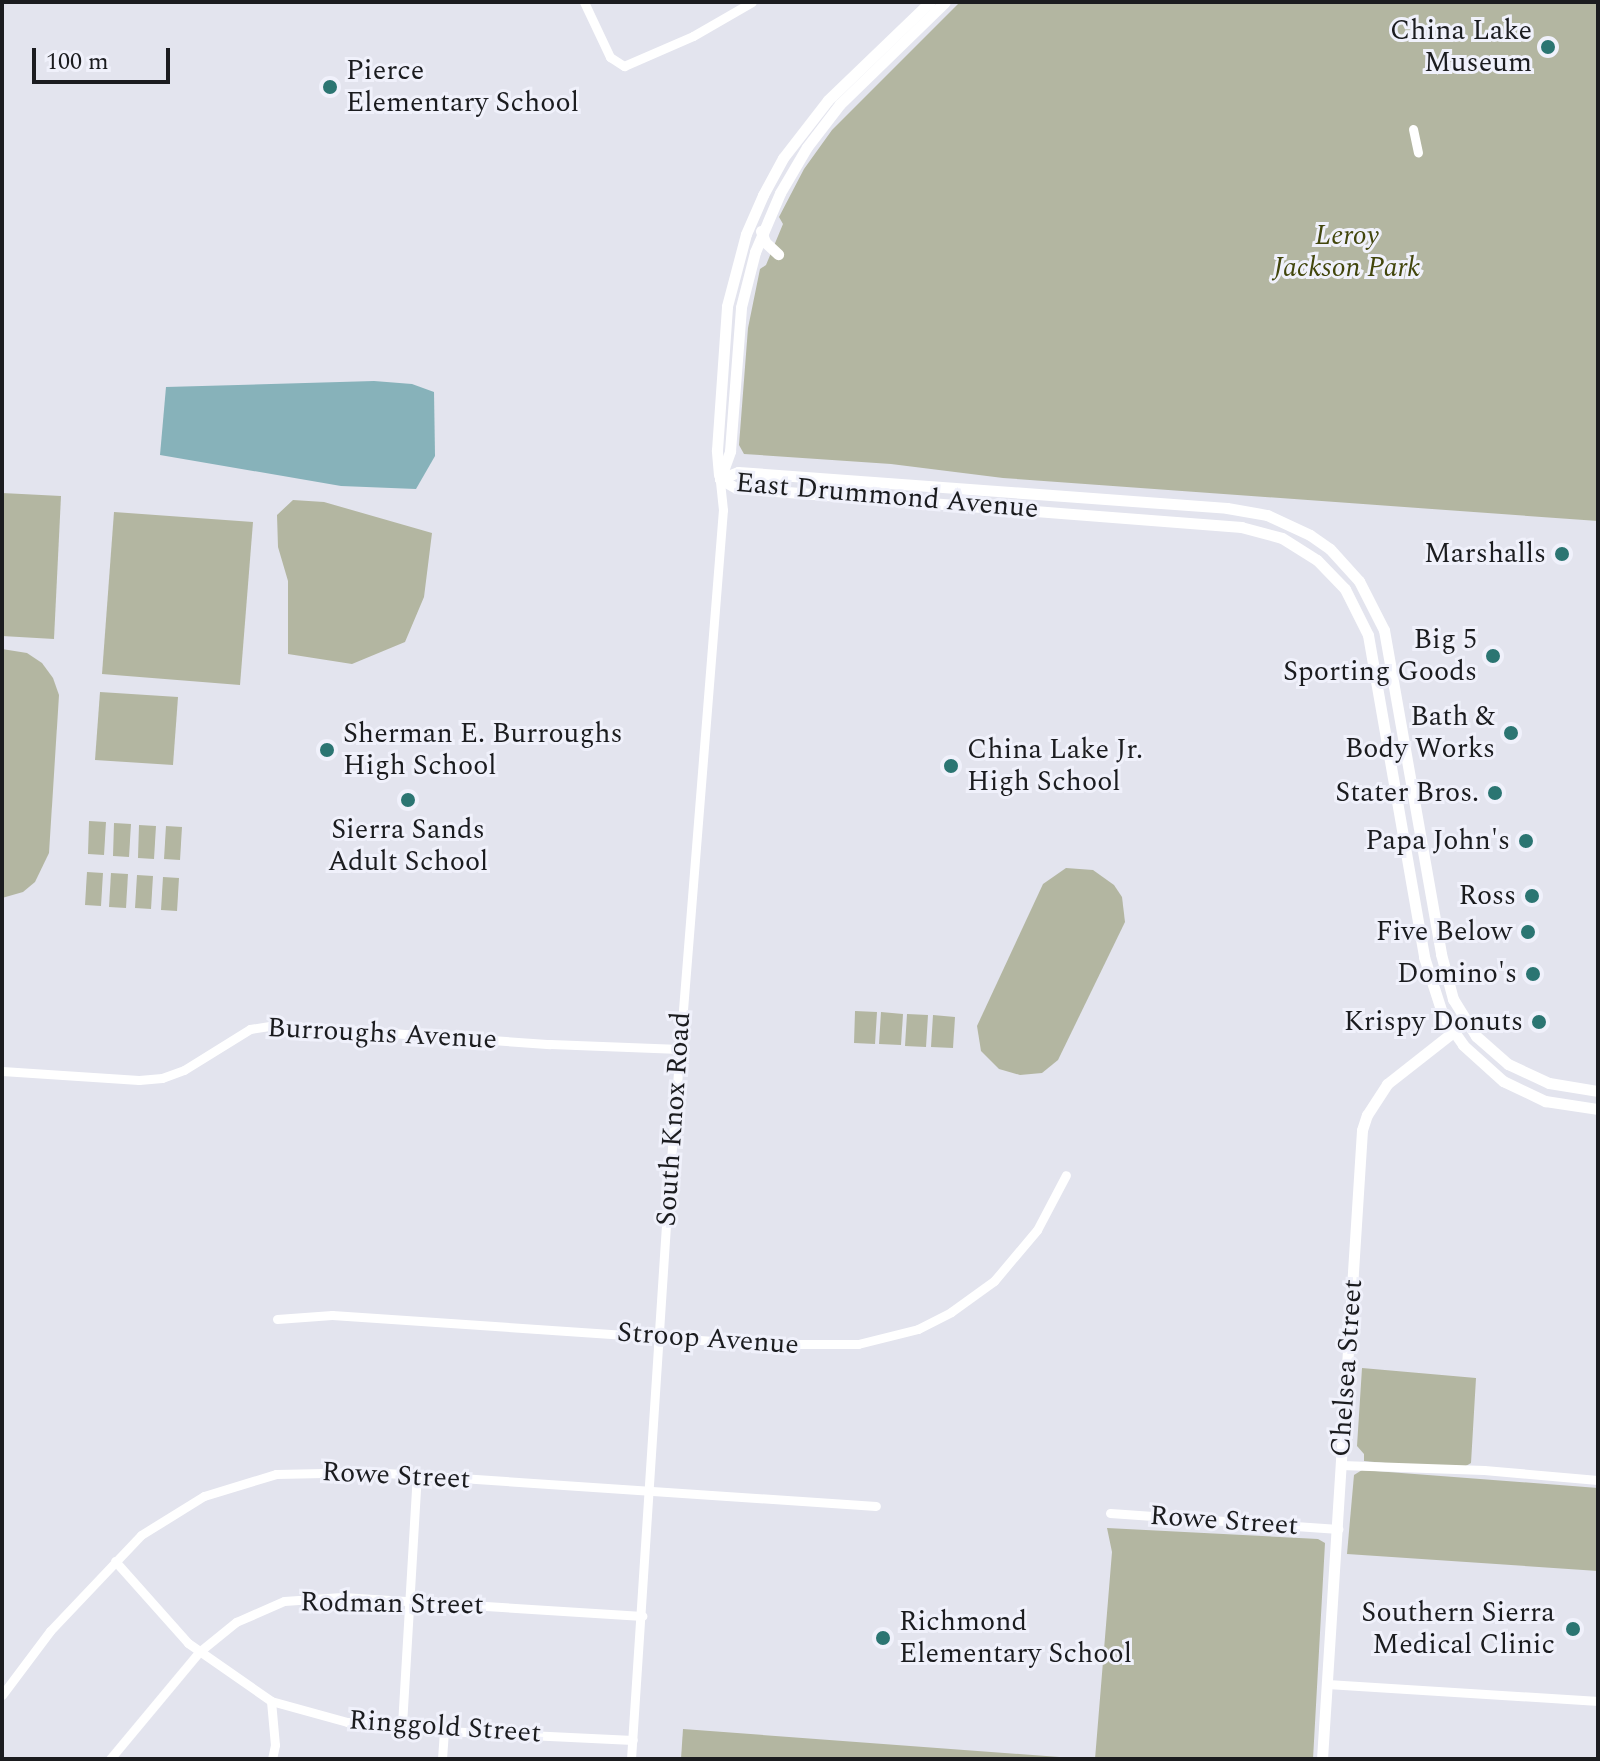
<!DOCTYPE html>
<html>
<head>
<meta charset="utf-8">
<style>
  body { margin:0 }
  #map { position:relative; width:1600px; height:1761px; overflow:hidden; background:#e3e4ee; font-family:Spectral,serif }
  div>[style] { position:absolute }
  .green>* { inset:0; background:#b3b6a1 }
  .water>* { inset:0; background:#87b2ba }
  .minor>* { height:9px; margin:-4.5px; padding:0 4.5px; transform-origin:4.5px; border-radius:4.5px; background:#fff }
  .tertiary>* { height:11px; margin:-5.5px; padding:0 5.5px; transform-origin:5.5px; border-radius:5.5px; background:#fff }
  .dots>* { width:22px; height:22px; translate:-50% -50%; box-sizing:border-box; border:4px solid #f0f1fb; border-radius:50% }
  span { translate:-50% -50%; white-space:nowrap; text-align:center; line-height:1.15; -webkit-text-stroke:6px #f0f1fb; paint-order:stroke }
  .poi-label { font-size:28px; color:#1b1c1f }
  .right { translate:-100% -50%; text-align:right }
  .left { translate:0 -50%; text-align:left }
  .park-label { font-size:28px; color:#42460c; font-style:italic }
  .street-label { font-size:28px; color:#1b1c1f }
  .frame { position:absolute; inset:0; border:4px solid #1b1c1f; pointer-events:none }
  .scale { position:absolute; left:32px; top:48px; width:138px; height:36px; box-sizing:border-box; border:4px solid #1b1c1f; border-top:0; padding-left:10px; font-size:24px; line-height:28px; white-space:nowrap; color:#1b1c1f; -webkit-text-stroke:6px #f0f1fb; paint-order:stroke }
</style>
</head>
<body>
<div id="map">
  <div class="green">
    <i style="clip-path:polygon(960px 2px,1598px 2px,1598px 521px,1003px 478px,891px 464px,744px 454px,739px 445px,748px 328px,760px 269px,766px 265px,783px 224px,779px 217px,804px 169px,832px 130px)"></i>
    <i style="clip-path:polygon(2px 493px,61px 496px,54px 639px,2px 636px)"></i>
    <i style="clip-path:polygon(293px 500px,324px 502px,432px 533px,424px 597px,405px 642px,352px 664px,288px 654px,288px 581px,278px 547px,277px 515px)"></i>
    <i style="clip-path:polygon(114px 512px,253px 522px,240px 685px,102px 674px)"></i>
    <i style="clip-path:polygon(2px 649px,27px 653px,42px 663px,53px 678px,59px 695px,49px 853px,35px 882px,23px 892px,2px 898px)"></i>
    <i style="clip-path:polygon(100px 692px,178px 697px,173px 765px,95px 760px)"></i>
    <i style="clip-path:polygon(89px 821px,106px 822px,104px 855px,88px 854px)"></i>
    <i style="clip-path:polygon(114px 823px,131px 824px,129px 857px,113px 856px)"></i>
    <i style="clip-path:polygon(139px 825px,156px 826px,154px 859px,138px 858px)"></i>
    <i style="clip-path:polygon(166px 826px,182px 827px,180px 860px,164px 859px)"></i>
    <i style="clip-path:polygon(1066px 868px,1093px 870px,1114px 885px,1122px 897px,1125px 922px,1058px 1060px,1042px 1073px,1020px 1075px,999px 1069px,981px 1051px,977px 1026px,1043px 884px)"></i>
    <i style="clip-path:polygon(87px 872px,103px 873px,101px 906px,85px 905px)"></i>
    <i style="clip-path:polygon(111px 873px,128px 874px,126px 908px,109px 907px)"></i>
    <i style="clip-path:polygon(137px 875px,153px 876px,151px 909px,135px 908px)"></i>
    <i style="clip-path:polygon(163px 877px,179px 878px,177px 911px,161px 910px)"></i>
    <i style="clip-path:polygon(855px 1011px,877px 1012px,875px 1044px,854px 1043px)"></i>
    <i style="clip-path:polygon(881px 1012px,903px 1014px,901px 1045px,879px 1044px)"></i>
    <i style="clip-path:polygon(907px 1014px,928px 1015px,926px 1047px,905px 1046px)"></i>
    <i style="clip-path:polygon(933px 1015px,955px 1017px,953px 1048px,931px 1047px)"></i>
    <i style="clip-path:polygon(1362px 1368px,1476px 1378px,1471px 1463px,1459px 1470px,1364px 1461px,1364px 1454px,1357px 1446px)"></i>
    <i style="clip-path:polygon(1362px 1470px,1598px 1488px,1598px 1571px,1347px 1554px,1354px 1475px)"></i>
    <i style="clip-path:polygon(1107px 1528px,1318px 1539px,1325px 1543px,1313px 1759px,1095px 1759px,1112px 1552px)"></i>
    <i style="clip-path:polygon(683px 1729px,1086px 1759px,681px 1759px)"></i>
  </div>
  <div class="water">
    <i style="clip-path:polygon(374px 381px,412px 384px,434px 392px,435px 456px,416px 489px,341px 486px,160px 455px,166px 387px)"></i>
  </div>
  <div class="minor">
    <i style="left:584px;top:2px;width:61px;rotate:64.7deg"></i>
    <i style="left:610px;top:57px;width:17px;rotate:33deg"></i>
    <i style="left:624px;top:66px;width:75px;rotate:-23.5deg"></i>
    <i style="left:693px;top:36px;width:68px;rotate:-30deg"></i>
    <i style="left:1413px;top:129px;width:24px;rotate:78deg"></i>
    <i style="left:2px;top:1071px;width:137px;rotate:3.8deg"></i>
    <i style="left:139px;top:1080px;width:23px;rotate:-5deg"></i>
    <i style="left:162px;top:1078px;width:23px;rotate:-20deg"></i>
    <i style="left:184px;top:1070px;width:78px;rotate:-31.8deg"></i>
    <i style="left:250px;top:1029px;width:26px;rotate:-9deg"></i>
    <i style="left:276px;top:1025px;width:275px;rotate:4deg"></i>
    <i style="left:550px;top:1044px;width:130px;rotate:2.2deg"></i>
    <i style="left:277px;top:1319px;width:55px;rotate:-4.2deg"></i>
    <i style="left:332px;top:1315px;width:431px;rotate:3.9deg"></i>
    <i style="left:762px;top:1344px;width:96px"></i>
    <i style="left:858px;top:1344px;width:62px;rotate:-14deg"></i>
    <i style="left:918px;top:1329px;width:37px;rotate:-27deg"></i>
    <i style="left:951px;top:1312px;width:53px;rotate:-35.8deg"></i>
    <i style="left:994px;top:1281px;width:67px;rotate:-49.9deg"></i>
    <i style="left:1037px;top:1230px;width:62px;rotate:-62.2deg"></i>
    <i style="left:1341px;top:1465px;width:143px;rotate:2deg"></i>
    <i style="left:1484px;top:1470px;width:114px;rotate:5deg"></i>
    <i style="left:1110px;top:1513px;width:229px;rotate:4deg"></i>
    <i style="left:115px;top:1561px;width:110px;rotate:48.3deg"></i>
    <i style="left:188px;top:1643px;width:101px;rotate:34.9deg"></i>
    <i style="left:271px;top:1701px;width:79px;rotate:15.4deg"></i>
    <i style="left:347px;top:1722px;width:97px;rotate:5.3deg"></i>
    <i style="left:444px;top:1731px;width:189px;rotate:2.7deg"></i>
    <i style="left:1327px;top:1684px;width:272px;rotate:3.6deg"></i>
    <i style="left:2px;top:1695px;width:80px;rotate:-53.1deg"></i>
    <i style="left:50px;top:1631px;width:132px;rotate:-46.5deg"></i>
    <i style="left:141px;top:1535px;width:74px;rotate:-31.8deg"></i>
    <i style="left:204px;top:1496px;width:75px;rotate:-17deg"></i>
    <i style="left:276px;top:1474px;width:95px;rotate:-1.2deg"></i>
    <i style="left:371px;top:1472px;width:506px;rotate:3.85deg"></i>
    <i style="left:271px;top:1701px;width:44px;rotate:84.8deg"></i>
    <i style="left:275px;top:1745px;width:14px;rotate:102deg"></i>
    <i style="left:402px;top:1725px;width:249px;rotate:-86.6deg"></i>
    <i style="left:110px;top:1759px;width:139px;rotate:-50.2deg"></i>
    <i style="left:199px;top:1652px;width:48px;rotate:-39deg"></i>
    <i style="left:236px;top:1622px;width:52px;rotate:-23.6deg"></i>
    <i style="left:284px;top:1601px;width:58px;rotate:-3.9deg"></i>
    <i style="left:342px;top:1597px;width:301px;rotate:3.6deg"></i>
    <i style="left:442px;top:1759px;width:28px;rotate:-86deg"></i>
    <i style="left:631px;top:1759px;width:550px;rotate:-86.25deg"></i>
    <i style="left:667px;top:1210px;width:702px;rotate:-85.43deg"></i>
    <i style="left:723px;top:510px;width:31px;rotate:-96deg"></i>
  </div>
  <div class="tertiary">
    <i style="left:761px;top:231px;width:12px;rotate:70deg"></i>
    <i style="left:765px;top:242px;width:18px;rotate:43deg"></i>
    <i style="left:719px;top:475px;width:25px;rotate:-95deg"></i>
    <i style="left:717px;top:450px;width:144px;rotate:-86deg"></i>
    <i style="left:727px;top:306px;width:74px;rotate:-75.2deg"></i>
    <i style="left:746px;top:234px;width:43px;rotate:-66.4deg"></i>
    <i style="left:763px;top:195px;width:42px;rotate:-61.6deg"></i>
    <i style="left:783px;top:158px;width:73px;rotate:-52.2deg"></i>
    <i style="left:828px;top:100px;width:141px;rotate:-43.9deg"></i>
    <i style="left:720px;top:479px;width:18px;rotate:29deg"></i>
    <i style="left:736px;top:488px;width:507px;rotate:4.42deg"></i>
    <i style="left:1241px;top:527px;width:42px;rotate:15deg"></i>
    <i style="left:1282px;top:538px;width:41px;rotate:32.2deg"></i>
    <i style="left:1317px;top:560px;width:40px;rotate:46deg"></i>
    <i style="left:1345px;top:589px;width:51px;rotate:63.4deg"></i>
    <i style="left:1368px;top:635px;width:327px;rotate:80.1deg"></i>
    <i style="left:1424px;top:957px;width:62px;rotate:72.1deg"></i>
    <i style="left:1443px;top:1016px;width:35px;rotate:55deg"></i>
    <i style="left:1463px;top:1045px;width:54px;rotate:42deg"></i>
    <i style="left:1503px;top:1081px;width:47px;rotate:25.5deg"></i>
    <i style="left:1545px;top:1101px;width:54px;rotate:8.6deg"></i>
    <i style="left:720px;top:479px;width:19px;rotate:-21deg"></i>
    <i style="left:738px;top:472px;width:490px;rotate:4.2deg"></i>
    <i style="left:1227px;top:508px;width:41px;rotate:9.9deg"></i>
    <i style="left:1267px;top:515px;width:47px;rotate:24.9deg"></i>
    <i style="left:1310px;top:535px;width:24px;rotate:35deg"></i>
    <i style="left:1330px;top:549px;width:43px;rotate:47.8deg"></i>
    <i style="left:1359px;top:581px;width:55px;rotate:63deg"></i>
    <i style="left:1384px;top:630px;width:329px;rotate:80deg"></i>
    <i style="left:1441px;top:954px;width:47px;rotate:75.1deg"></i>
    <i style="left:1453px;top:999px;width:44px;rotate:58.1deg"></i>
    <i style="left:1476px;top:1036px;width:43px;rotate:41.2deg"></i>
    <i style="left:1508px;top:1064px;width:45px;rotate:24.9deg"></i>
    <i style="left:1549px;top:1083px;width:50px;rotate:9.3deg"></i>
    <i style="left:720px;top:479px;width:30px;rotate:-70deg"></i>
    <i style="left:730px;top:451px;width:144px;rotate:-85.6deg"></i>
    <i style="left:741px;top:307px;width:57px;rotate:-75.7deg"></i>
    <i style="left:755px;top:252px;width:64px;rotate:-67deg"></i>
    <i style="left:780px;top:193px;width:53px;rotate:-59.6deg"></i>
    <i style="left:807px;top:147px;width:54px;rotate:-52.5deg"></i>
    <i style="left:840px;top:104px;width:146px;rotate:-44.2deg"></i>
    <i style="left:1322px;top:1759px;width:630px;rotate:-86.36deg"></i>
    <i style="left:1362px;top:1130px;width:16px;rotate:-72deg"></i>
    <i style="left:1367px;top:1115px;width:37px;rotate:-57deg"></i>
    <i style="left:1387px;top:1084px;width:84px;rotate:-38.2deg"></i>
  </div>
  <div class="dots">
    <i style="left:1548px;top:47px;background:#2b7572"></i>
    <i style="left:330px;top:87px;background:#2b7572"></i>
    <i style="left:1562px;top:554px;background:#2b7572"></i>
    <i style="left:1493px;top:656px;background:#2b7572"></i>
    <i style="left:1511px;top:733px;background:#2b7572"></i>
    <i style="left:327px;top:750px;background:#2b7572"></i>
    <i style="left:951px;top:766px;background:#2b7572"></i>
    <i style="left:1495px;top:793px;background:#2b7572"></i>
    <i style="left:408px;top:800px;background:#2b7572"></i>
    <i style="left:1526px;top:841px;background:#2b7572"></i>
    <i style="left:1532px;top:896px;background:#2b7572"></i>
    <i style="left:1528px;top:932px;background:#2b7572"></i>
    <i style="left:1533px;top:974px;background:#2b7572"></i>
    <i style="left:1539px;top:1022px;background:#2b7572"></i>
    <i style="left:1573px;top:1629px;background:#2b7572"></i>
    <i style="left:883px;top:1638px;background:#2b7572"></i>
  </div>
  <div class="poi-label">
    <span class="right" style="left:1532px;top:47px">China Lake<br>Museum</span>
    <span class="left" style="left:346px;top:87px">Pierce<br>Elementary School</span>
    <span class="right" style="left:1546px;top:554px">Marshalls</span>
    <span class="right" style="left:1477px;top:656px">Big 5<br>Sporting Goods</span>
    <span class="right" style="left:1495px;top:733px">Bath &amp;<br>Body Works</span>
    <span class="left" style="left:343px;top:750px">Sherman E. Burroughs<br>High School</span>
    <span class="left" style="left:967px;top:766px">China Lake Jr.<br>High School</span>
    <span class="right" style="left:1479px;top:793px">Stater Bros.</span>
    <span style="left:408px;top:846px">Sierra Sands<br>Adult School</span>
    <span class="right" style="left:1510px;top:841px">Papa John's</span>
    <span class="right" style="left:1516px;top:896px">Ross</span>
    <span class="right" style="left:1512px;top:932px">Five Below</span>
    <span class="right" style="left:1517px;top:974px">Domino's</span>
    <span class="right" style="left:1523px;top:1022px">Krispy Donuts</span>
    <span class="right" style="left:1555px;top:1629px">Southern Sierra<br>Medical Clinic</span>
    <span class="left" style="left:899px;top:1638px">Richmond<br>Elementary School</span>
  </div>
  <div class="park-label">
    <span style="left:1347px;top:252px">Leroy<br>Jackson Park</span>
  </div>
  <div class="street-label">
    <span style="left:887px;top:496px;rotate:5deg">East Drummond Avenue</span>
    <span style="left:382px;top:1034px;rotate:3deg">Burroughs Avenue</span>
    <span style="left:674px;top:1119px;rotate:-86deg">South Knox Road</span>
    <span style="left:708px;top:1339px;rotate:4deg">Stroop Avenue</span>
    <span style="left:1347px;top:1368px;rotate:-86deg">Chelsea Street</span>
    <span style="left:396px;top:1476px;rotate:3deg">Rowe Street</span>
    <span style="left:1224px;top:1521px;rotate:4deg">Rowe Street</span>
    <span style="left:392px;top:1604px;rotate:1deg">Rodman Street</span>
    <span style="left:445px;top:1727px;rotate:4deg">Ringgold Street</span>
  </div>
  <div class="frame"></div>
  <div class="scale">100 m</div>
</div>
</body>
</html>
